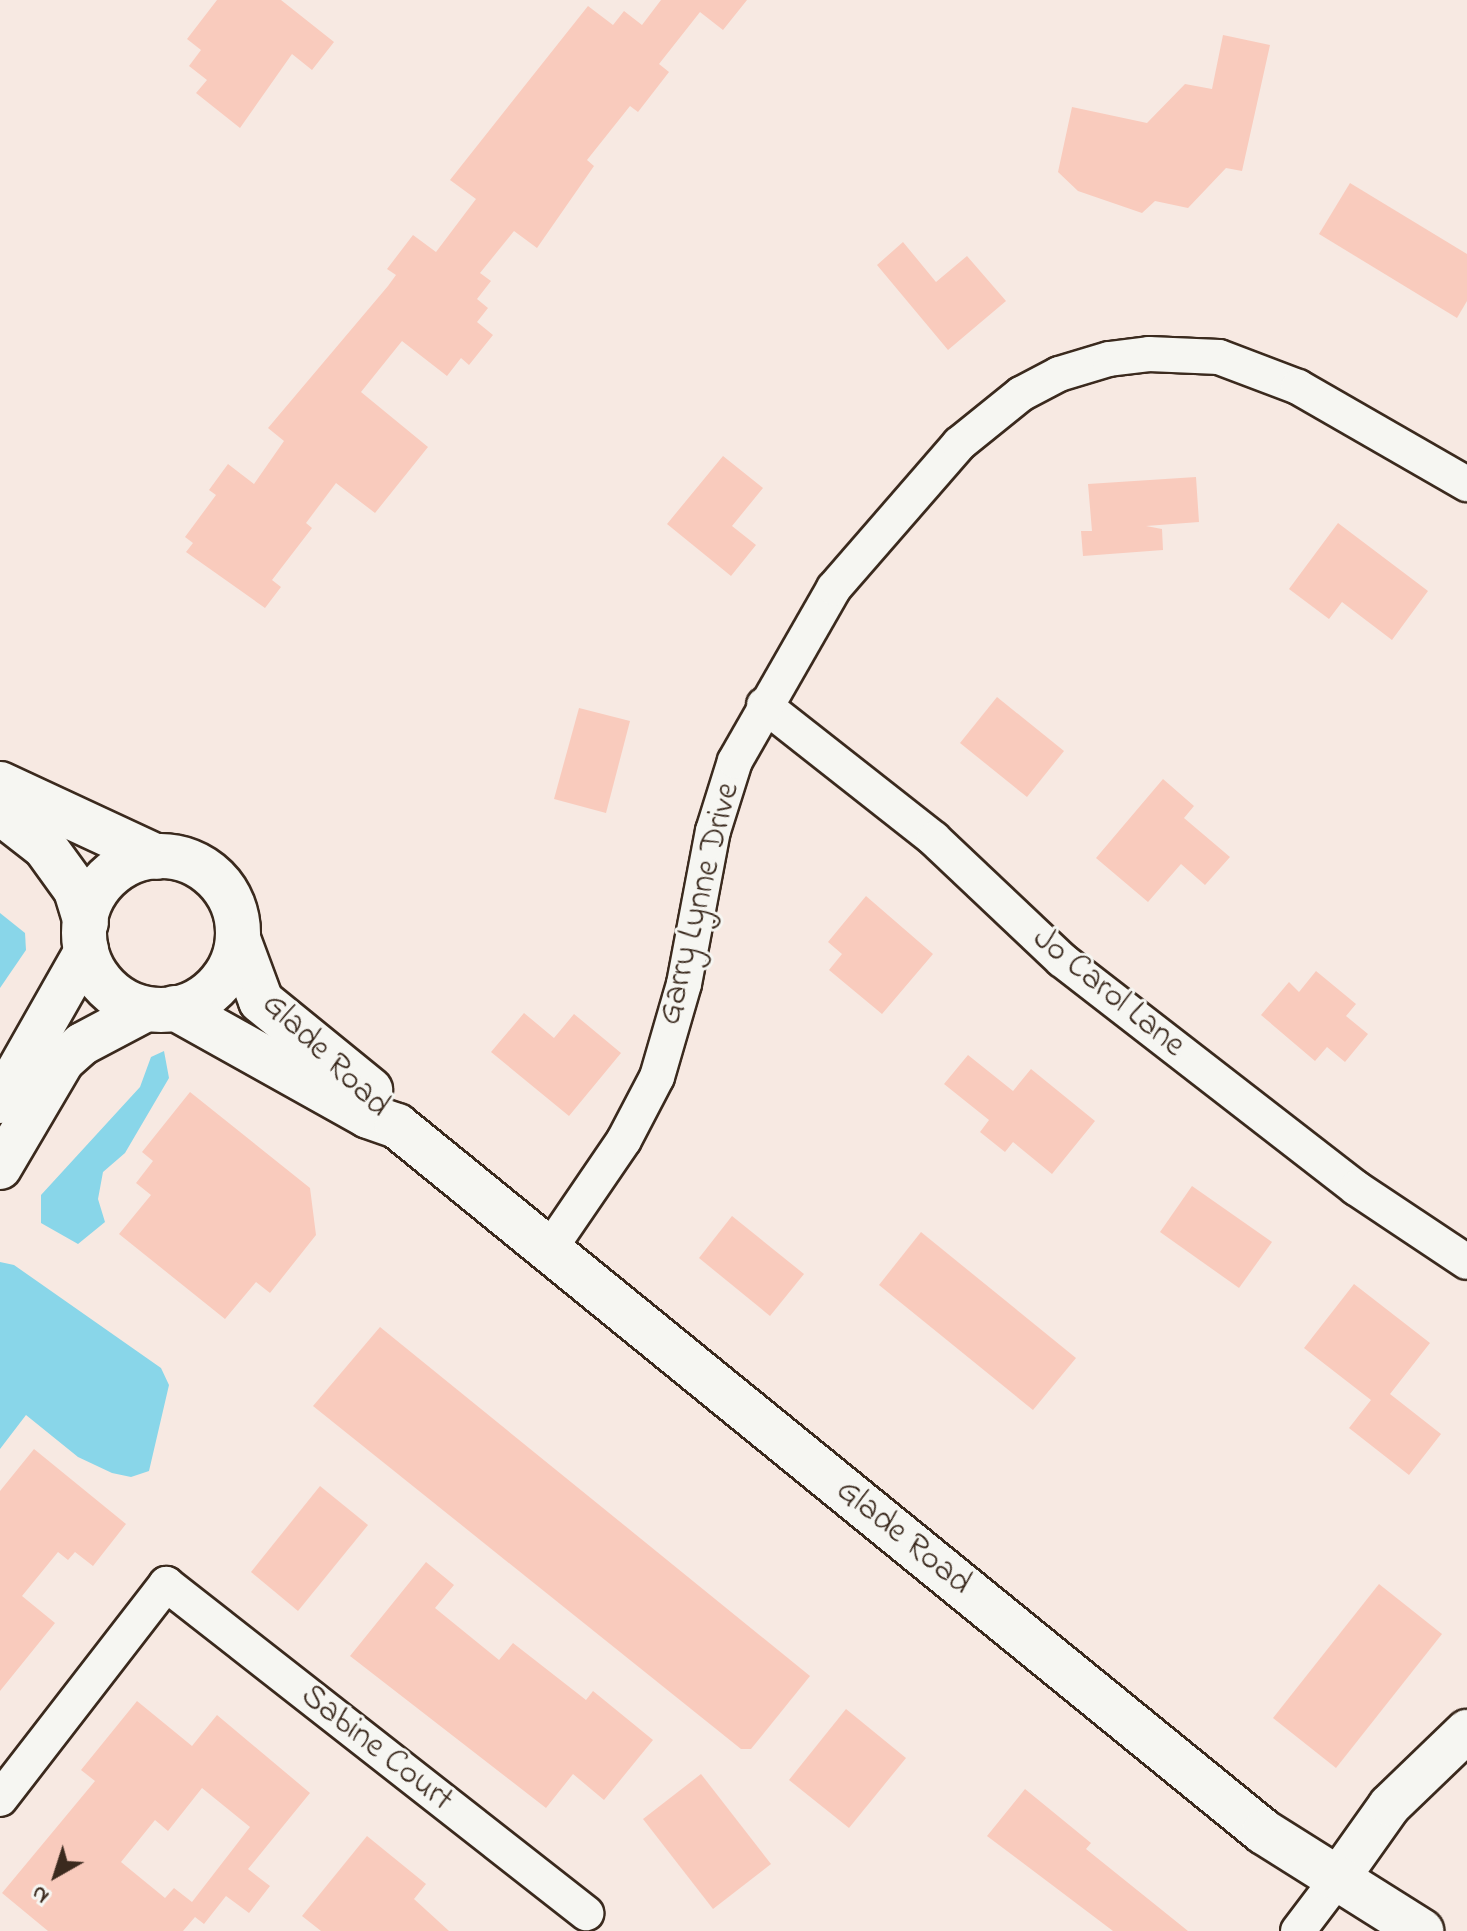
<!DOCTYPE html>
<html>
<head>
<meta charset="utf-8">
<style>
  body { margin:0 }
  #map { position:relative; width:1467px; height:1931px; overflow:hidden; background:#f7e9e2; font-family:"Indie Flower",sans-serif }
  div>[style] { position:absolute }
  .water>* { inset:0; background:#89d6e9 }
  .building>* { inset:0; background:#f9cbbd }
  .roads { filter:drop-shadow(2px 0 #3b2a1e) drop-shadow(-2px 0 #3b2a1e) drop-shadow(0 2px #3b2a1e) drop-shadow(0 -2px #3b2a1e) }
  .minor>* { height:34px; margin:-17px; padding:0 17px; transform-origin:17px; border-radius:17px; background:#f6f6f2 }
  .tertiary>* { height:42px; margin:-21px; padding:0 21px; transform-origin:21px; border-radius:21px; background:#f6f6f2 }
  .secondary>* { height:44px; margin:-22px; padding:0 22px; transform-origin:22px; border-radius:22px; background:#f6f6f2 }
  .secondary>.ring { margin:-22px; padding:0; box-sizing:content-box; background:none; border:44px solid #f6f6f2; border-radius:50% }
  span { translate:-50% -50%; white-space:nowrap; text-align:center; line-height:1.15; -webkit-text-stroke:6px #f6f6f2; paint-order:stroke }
  .street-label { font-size:34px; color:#3b2a1e }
  .north { position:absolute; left:16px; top:1835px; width:80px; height:80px; -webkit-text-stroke:6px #f6f6f2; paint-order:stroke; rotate:219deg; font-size:22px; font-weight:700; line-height:32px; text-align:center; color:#3b2a1e }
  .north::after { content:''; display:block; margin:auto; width:28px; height:36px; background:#3b2a1e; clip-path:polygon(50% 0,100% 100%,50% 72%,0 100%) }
</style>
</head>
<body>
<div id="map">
  <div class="water">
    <i style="clip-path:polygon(0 913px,25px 933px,26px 950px,0 988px)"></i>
    <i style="clip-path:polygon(164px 1051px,169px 1078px,125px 1153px,103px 1172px,98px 1199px,105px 1222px,78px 1244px,41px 1223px,41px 1195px,140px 1087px,151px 1057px)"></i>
    <i style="clip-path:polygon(0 1262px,14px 1265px,161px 1368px,169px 1385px,149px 1471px,131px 1477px,112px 1473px,78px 1457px,26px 1415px,0 1449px)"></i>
  </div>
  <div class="building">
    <i style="clip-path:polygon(217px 0,281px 0,334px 42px,312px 70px,292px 54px,240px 128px,196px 93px,207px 80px,189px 66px,201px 50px,187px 39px)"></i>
    <i style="clip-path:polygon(661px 0,747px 0,723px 30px,700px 12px,659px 64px,669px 72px,638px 112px,630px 106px,587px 160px,594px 166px,537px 248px,514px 231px,480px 273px,491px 281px,477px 299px,488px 308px,477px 322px,493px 335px,469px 365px,461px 358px,447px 376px,402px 341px,361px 392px,428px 447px,375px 513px,336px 483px,306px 523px,312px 528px,272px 580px,281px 587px,265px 608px,186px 552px,193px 543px,185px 537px,216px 495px,209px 490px,228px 464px,254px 484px,284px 441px,268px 428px,388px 286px,396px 275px,387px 269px,413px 235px,436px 252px,476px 199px,450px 180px,588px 6px,613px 25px,624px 11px,642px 25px)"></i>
    <i style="clip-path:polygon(1223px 35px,1270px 45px,1242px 171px,1226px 168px,1188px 208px,1155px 201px,1142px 213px,1078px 191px,1058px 172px,1072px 107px,1147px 123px,1185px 84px,1212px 89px)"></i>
    <i style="clip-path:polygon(1350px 183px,1467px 254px,1467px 301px,1457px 318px,1319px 234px)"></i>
    <i style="clip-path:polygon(903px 242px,936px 282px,967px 256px,1006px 301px,948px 350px,877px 265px)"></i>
    <i style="clip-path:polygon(723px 456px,763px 488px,732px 526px,756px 545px,731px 576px,667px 524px)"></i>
    <i style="clip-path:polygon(1196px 477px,1199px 522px,1146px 526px,1162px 529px,1163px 550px,1083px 556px,1081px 531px,1092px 531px,1088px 484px)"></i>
    <i style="clip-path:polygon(1338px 523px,1428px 591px,1392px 640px,1342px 602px,1329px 619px,1289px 589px)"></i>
    <i style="clip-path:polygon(997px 697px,1064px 751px,1027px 797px,960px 743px)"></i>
    <i style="clip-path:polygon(579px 708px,630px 721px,606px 813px,554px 799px)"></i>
    <i style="clip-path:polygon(1163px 779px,1194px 806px,1184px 818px,1230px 857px,1205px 885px,1181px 864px,1148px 902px,1096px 858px)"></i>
    <i style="clip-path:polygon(866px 896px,933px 954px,882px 1014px,829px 970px,842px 954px,828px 942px)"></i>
    <i style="clip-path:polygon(1316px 971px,1356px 1004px,1346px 1016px,1368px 1034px,1345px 1062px,1327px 1047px,1315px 1061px,1261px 1015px,1289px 982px,1299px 992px)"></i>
    <i style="clip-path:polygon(524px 1013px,554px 1038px,574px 1014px,621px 1053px,569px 1116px,491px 1052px)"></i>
    <i style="clip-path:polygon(968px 1055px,1013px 1091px,1031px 1069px,1095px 1121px,1052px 1174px,1013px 1142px,1005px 1152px,980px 1132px,989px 1120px,944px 1084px)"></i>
    <i style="clip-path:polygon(190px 1092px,310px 1188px,316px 1235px,270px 1293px,256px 1282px,225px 1319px,119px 1234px,151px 1195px,136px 1183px,153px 1161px,142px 1152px)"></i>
    <i style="clip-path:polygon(1192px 1186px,1272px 1242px,1239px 1288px,1160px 1232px)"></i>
    <i style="clip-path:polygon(732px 1216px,804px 1274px,770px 1316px,699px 1258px)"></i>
    <i style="clip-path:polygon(921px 1232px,1076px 1358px,1033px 1410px,879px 1285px)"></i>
    <i style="clip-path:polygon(1354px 1284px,1430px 1343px,1390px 1394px,1441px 1434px,1409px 1475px,1349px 1428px,1371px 1400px,1304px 1348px)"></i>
    <i style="clip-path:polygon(380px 1327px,810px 1676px,751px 1749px,741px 1749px,313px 1406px)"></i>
    <i style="clip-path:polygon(34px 1449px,126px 1524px,93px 1566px,75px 1552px,68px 1560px,58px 1552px,22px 1596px,55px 1623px,0 1691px,0 1491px)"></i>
    <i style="clip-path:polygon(320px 1486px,368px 1525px,298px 1611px,251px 1572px)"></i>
    <i style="clip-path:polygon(426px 1562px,454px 1585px,435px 1608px,499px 1660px,513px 1643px,586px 1700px,593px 1691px,653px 1740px,604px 1800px,573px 1774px,546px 1808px,350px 1656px)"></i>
    <i style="clip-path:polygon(1379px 1584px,1442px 1634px,1336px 1768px,1273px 1718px)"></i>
    <i style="clip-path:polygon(evenodd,137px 1701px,192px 1746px,217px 1715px,310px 1793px,248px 1869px,270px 1886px,249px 1913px,226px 1896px,204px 1924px,195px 1917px,183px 1931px,48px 1931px,2px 1893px,95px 1781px,81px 1770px,137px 1701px,202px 1788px,250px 1827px,192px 1902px,174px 1888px,165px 1898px,121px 1862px,155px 1820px,168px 1831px,202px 1788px)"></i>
    <i style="clip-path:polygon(846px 1709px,906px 1758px,849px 1828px,789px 1780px)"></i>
    <i style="clip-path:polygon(701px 1774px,771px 1864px,713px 1909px,643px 1819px)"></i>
    <i style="clip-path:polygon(1025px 1789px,1091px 1843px,1086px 1849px,1188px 1931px,1113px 1931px,987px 1836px)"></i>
    <i style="clip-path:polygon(367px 1836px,426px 1884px,414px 1899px,449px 1931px,321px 1931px,302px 1916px)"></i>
  </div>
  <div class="roads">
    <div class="minor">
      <i style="left:764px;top:705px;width:216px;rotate:38.2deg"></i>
      <i style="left:934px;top:839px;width:176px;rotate:43.4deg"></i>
      <i style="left:1062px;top:960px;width:372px;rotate:37.8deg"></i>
      <i style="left:1356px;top:1188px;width:133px;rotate:33.7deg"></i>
      <i style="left:549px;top:1250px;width:133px;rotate:-55.7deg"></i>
      <i style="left:624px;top:1140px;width:71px;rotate:-62.4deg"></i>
      <i style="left:657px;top:1077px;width:97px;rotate:-73.8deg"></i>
      <i style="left:684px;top:984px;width:156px;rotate:-79.3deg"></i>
      <i style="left:713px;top:831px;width:73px;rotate:-72.6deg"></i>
      <i style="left:735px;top:761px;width:199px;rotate:-60.2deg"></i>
      <i style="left:834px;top:588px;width:191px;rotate:-49deg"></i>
      <i style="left:959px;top:444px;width:80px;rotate:-38.9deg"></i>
      <i style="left:1021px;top:394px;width:43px;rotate:-27.8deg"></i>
      <i style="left:1059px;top:374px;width:52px;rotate:-16.7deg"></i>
      <i style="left:1109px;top:359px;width:40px;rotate:-7.1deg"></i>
      <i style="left:1149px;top:354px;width:70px;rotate:2.5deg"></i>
      <i style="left:1219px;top:357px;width:85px;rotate:20.8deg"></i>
      <i style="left:1298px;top:387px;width:195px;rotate:29.9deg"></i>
      <i style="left:0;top:1799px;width:272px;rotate:-52.3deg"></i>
      <i style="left:166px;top:1584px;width:534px;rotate:38.07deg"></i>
      <i style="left:1298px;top:1931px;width:63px;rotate:-52.8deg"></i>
    </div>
    <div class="tertiary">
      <i style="left:0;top:1102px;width:176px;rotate:-60.4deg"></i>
      <i style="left:0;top:1168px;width:124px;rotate:-59.5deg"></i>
      <i style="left:63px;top:1061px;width:25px;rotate:-42deg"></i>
      <i style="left:82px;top:1044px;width:75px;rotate:-27.9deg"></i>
      <i style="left:1336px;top:1881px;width:93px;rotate:-54.6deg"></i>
      <i style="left:1390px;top:1805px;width:107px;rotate:-43.9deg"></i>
    </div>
    <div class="secondary">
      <i style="left:0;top:784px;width:173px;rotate:24.9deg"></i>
      <i style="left:0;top:812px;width:57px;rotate:37.9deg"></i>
      <i style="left:45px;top:847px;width:53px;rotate:54.2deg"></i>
      <i style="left:76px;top:890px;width:34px;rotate:73deg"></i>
      <i class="ring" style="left:84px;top:856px;width:110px;height:110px"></i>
      <i style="left:238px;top:939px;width:66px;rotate:69.6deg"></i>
      <i style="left:261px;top:1001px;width:141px;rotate:39.2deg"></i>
      <i style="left:175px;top:1008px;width:221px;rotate:29.2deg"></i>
      <i style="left:368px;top:1116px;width:31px;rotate:19deg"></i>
      <i style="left:397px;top:1126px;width:1118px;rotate:39.16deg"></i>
      <i style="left:1264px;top:1832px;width:186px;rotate:32.2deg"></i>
    </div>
  </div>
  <div class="street-label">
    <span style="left:700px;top:904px;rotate:-76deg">Garry Lynne Drive</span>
    <span style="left:1108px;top:993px;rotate:39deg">Jo Carol Lane</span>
    <span style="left:325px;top:1056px;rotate:44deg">Glade Road</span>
    <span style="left:903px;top:1538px;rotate:39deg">Glade Road</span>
    <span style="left:376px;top:1749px;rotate:38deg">Sabine Court</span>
  </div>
  <div class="north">N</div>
</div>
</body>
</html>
